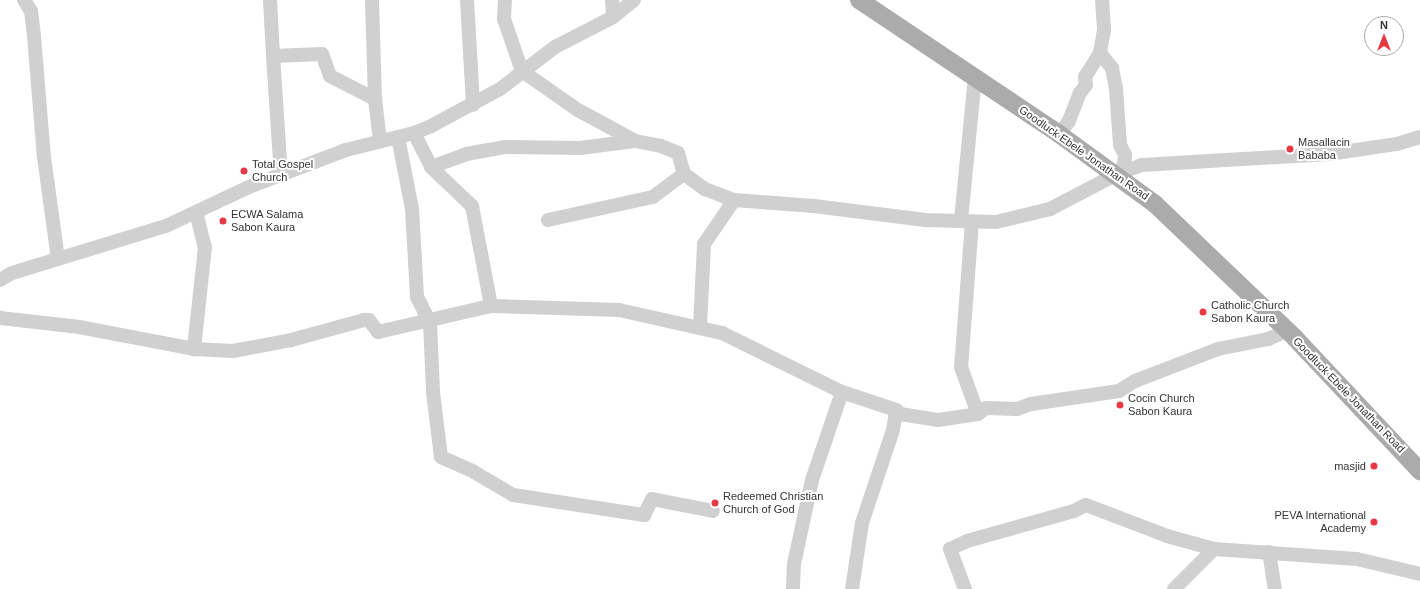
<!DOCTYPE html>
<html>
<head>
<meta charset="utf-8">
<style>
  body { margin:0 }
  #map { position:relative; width:1420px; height:589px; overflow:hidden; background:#fff; font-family:Helvetica,sans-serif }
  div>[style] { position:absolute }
  .minor>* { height:14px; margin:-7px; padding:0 7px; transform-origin:7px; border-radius:7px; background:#d0d0d0 }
  .major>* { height:18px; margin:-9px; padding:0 9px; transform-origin:9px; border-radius:9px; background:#ababab }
  .dots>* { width:11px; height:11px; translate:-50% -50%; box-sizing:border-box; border:2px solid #fff; border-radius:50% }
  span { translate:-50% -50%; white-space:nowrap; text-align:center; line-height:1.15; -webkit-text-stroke:4px #fff; paint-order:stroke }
  .poi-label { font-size:11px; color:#333 }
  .left { translate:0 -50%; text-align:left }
  .right { translate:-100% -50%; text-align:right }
  .street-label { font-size:11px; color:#333 }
  .north { position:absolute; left:1364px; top:16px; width:40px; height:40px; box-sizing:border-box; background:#fff; border:1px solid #adadad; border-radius:50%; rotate:0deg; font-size:11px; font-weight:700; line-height:16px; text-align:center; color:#333 }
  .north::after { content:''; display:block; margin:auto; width:14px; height:18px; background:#e63946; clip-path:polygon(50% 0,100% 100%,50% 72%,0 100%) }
</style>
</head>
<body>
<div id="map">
  <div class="minor">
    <i style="left:24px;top:0;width:13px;rotate:58deg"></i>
    <i style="left:31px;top:11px;width:25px;rotate:83deg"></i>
    <i style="left:34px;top:36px;width:121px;rotate:85.3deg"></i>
    <i style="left:44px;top:157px;width:103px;rotate:82.2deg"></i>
    <i style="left:270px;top:0;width:56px;rotate:86.9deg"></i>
    <i style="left:372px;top:0;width:99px;rotate:88.3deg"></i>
    <i style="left:467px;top:0;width:105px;rotate:86.7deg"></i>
    <i style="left:505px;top:0;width:19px;rotate:93deg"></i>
    <i style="left:504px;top:19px;width:55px;rotate:70.9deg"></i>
    <i style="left:522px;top:71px;width:68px;rotate:34.9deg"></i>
    <i style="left:578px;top:110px;width:65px;rotate:28.5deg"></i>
    <i style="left:612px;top:0;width:17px;rotate:87deg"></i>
    <i style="left:1102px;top:0;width:30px;rotate:86deg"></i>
    <i style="left:1104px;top:30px;width:23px;rotate:100deg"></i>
    <i style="left:1100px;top:53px;width:19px;rotate:51deg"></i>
    <i style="left:1112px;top:68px;width:20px;rotate:79deg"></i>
    <i style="left:1116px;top:88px;width:57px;rotate:86deg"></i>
    <i style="left:1120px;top:145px;width:11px;rotate:63deg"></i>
    <i style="left:1125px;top:155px;width:10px;rotate:96deg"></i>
    <i style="left:1124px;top:165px;width:11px;rotate:128deg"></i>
    <i style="left:414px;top:133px;width:38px;rotate:63deg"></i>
    <i style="left:431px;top:167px;width:57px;rotate:43.6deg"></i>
    <i style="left:472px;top:206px;width:102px;rotate:79.2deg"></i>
    <i style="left:1059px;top:134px;width:16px;rotate:-52deg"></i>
    <i style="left:1069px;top:121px;width:30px;rotate:-69deg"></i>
    <i style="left:1080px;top:93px;width:10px;rotate:-53deg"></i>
    <i style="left:1086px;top:85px;width:8px;rotate:-97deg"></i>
    <i style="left:1085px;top:77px;width:28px;rotate:-58deg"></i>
    <i style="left:398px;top:137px;width:73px;rotate:79deg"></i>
    <i style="left:412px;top:209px;width:88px;rotate:86.7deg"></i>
    <i style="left:417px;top:297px;width:28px;rotate:63deg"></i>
    <i style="left:430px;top:322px;width:70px;rotate:87.5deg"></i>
    <i style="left:433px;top:392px;width:65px;rotate:83deg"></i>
    <i style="left:441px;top:457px;width:36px;rotate:24deg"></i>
    <i style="left:474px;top:472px;width:45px;rotate:30.5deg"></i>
    <i style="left:513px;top:495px;width:133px;rotate:8.7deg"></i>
    <i style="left:644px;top:515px;width:18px;rotate:-63deg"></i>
    <i style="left:652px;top:499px;width:62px;rotate:11.1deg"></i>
    <i style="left:431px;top:167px;width:37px;rotate:-20deg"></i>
    <i style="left:466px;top:154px;width:39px;rotate:-10deg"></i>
    <i style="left:504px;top:147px;width:76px;rotate:0.8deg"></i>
    <i style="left:580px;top:148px;width:55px;rotate:-7.3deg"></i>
    <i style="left:635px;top:141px;width:26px;rotate:11deg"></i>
    <i style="left:661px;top:146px;width:18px;rotate:22deg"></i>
    <i style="left:678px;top:153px;width:22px;rotate:74deg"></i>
    <i style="left:684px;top:174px;width:26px;rotate:36deg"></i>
    <i style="left:705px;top:189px;width:31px;rotate:21deg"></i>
    <i style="left:734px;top:200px;width:80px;rotate:4.3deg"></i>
    <i style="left:814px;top:206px;width:112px;rotate:7.2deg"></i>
    <i style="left:925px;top:220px;width:71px;rotate:1.6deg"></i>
    <i style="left:996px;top:222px;width:56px;rotate:-13.5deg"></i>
    <i style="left:1050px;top:209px;width:76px;rotate:-27.6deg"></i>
    <i style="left:1117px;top:174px;width:27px;rotate:-20deg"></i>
    <i style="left:1142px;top:165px;width:187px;rotate:-3.4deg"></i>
    <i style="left:1329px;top:154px;width:69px;rotate:-8.4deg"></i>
    <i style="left:1397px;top:144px;width:24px;rotate:-17deg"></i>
    <i style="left:281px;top:176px;width:120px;rotate:-93.8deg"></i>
    <i style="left:273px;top:56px;width:49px;rotate:-2.3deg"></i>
    <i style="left:322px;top:54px;width:23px;rotate:70deg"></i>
    <i style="left:330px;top:76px;width:51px;rotate:27.1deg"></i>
    <i style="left:375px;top:99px;width:42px;rotate:83.2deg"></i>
    <i style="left:196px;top:212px;width:36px;rotate:76deg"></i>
    <i style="left:205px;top:247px;width:103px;rotate:96.2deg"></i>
    <i style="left:194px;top:349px;width:39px;rotate:3deg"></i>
    <i style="left:233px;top:351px;width:59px;rotate:-10.7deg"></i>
    <i style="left:291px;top:340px;width:76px;rotate:-15.3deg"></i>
    <i style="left:364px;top:320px;width:5px"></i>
    <i style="left:369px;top:320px;width:15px;rotate:53deg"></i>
    <i style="left:378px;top:332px;width:116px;rotate:-13deg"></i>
    <i style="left:491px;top:306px;width:128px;rotate:1.8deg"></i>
    <i style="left:619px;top:310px;width:106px;rotate:12.6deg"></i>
    <i style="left:722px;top:333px;width:134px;rotate:26.2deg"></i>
    <i style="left:842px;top:392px;width:57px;rotate:18.4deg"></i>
    <i style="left:896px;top:410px;width:6px;rotate:45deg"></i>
    <i style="left:900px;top:414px;width:38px;rotate:9deg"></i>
    <i style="left:938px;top:420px;width:40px;rotate:-8.5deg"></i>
    <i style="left:978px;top:414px;width:10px;rotate:-37deg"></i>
    <i style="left:986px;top:408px;width:31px;rotate:2deg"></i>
    <i style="left:1017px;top:409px;width:15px;rotate:-20deg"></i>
    <i style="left:1031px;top:404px;width:89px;rotate:-8.4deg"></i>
    <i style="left:1119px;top:391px;width:19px;rotate:-32deg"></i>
    <i style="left:1135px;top:381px;width:89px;rotate:-21.1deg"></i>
    <i style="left:1218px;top:349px;width:51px;rotate:-11.3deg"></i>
    <i style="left:1268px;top:339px;width:21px;rotate:-23deg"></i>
    <i style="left:548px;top:220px;width:107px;rotate:-12.4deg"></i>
    <i style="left:653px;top:197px;width:39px;rotate:-37deg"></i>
    <i style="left:961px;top:220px;width:144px;rotate:-84.4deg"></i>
    <i style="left:972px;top:222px;width:145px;rotate:94.3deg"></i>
    <i style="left:961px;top:367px;width:50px;rotate:70.1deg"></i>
    <i style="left:0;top:280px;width:14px;rotate:-30deg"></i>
    <i style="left:12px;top:273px;width:161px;rotate:-17deg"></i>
    <i style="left:166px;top:226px;width:92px;rotate:-25.2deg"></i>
    <i style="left:249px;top:187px;width:104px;rotate:-20.9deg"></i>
    <i style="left:346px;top:150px;width:70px;rotate:-14deg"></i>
    <i style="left:414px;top:133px;width:18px;rotate:-22deg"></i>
    <i style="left:431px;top:126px;width:78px;rotate:-28.2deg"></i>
    <i style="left:500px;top:89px;width:69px;rotate:-37.4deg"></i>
    <i style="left:555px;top:47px;width:65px;rotate:-27.3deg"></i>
    <i style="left:613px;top:17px;width:27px;rotate:-39deg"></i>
    <i style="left:0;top:318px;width:80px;rotate:6.5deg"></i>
    <i style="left:79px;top:327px;width:117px;rotate:10.8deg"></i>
    <i style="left:700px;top:326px;width:82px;rotate:-87.2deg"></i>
    <i style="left:704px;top:244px;width:53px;rotate:-55.7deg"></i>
    <i style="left:1269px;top:552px;width:37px;rotate:81deg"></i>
    <i style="left:793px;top:589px;width:25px;rotate:-88deg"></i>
    <i style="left:794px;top:564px;width:86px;rotate:-77.9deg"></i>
    <i style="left:812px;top:480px;width:93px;rotate:-71.2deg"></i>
    <i style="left:852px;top:589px;width:67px;rotate:-81.4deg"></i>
    <i style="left:862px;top:523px;width:98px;rotate:-71.6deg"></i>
    <i style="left:893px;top:430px;width:20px;rotate:-81deg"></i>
    <i style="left:965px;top:589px;width:43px;rotate:-110.6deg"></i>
    <i style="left:950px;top:549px;width:19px;rotate:-25deg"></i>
    <i style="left:967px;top:541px;width:111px;rotate:-15.7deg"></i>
    <i style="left:1074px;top:511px;width:13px;rotate:-27deg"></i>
    <i style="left:1086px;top:505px;width:87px;rotate:20.9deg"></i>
    <i style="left:1167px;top:536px;width:49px;rotate:15.5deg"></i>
    <i style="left:1214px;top:549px;width:143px;rotate:4deg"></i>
    <i style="left:1357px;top:559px;width:65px;rotate:13.4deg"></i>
    <i style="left:1174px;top:589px;width:57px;rotate:-45deg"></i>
  </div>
  <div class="major">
    <i style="left:859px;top:0;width:241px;rotate:33.8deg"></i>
    <i style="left:1059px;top:134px;width:119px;rotate:36.1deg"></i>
    <i style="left:1155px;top:204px;width:194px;rotate:43.7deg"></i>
    <i style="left:1295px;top:338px;width:183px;rotate:46.8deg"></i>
  </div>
  <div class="dots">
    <i style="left:1290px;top:149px;background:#e63946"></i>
    <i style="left:244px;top:171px;background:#e63946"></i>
    <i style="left:223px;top:221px;background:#e63946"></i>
    <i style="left:1203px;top:312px;background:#e63946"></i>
    <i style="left:1120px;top:405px;background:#e63946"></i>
    <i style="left:1374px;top:466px;background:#e63946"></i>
    <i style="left:715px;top:503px;background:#e63946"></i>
    <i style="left:1374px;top:522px;background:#e63946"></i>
  </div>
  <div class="poi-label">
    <span class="left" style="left:1298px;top:149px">Masallacin<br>Bababa</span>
    <span class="left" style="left:252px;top:171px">Total Gospel<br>Church</span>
    <span class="left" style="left:231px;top:221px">ECWA Salama<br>Sabon Kaura</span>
    <span class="left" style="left:1211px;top:312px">Catholic Church<br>Sabon Kaura</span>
    <span class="left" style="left:1128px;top:405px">Cocin Church<br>Sabon Kaura</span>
    <span class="right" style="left:1366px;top:466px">masjid</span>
    <span class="left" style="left:723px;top:503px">Redeemed Christian<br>Church of God</span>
    <span class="right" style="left:1366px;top:522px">PEVA International<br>Academy</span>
  </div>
  <div class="street-label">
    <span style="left:1084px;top:153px;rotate:35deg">Goodluck Ebele Jonathan Road</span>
    <span style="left:1349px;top:395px;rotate:46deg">Goodluck Ebele Jonathan Road</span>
  </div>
  <div class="north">N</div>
</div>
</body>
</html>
